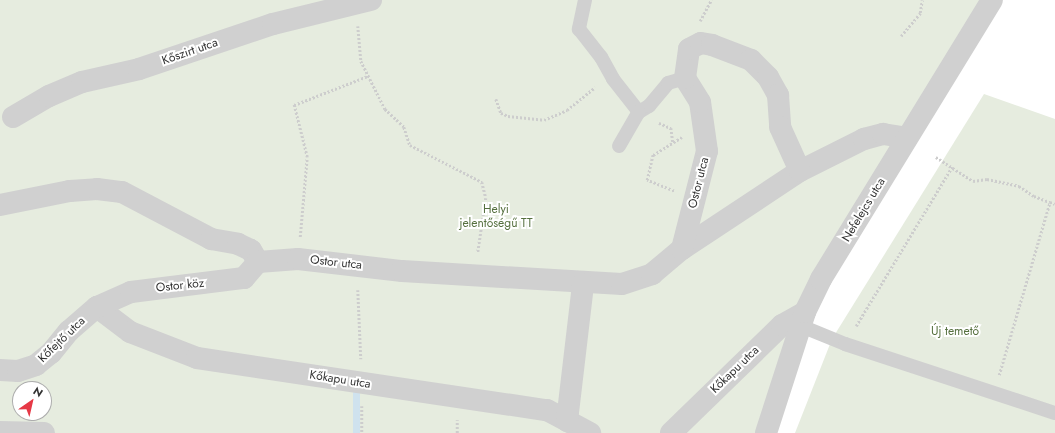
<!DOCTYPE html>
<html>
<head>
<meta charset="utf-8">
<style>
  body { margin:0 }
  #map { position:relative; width:1055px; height:433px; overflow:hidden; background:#fff; font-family:Jost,sans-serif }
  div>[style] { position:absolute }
  .green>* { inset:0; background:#e6ecdf }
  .stream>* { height:7px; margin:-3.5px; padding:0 3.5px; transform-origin:3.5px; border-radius:3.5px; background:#cfe2ee }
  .path>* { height:2.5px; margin-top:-1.25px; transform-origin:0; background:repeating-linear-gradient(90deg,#cdcdcd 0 2px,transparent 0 4px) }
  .lane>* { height:14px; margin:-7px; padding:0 7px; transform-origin:7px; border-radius:7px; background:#d0d0d0 }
  .street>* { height:22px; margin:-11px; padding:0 11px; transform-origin:11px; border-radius:11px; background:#d0d0d0 }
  span { translate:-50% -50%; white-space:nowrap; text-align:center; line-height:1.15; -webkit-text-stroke:4px #fff; paint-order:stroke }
  .street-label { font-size:12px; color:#333 }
  .park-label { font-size:12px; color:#56703f }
  .north { position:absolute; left:12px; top:381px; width:40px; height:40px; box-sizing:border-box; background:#fff; border:1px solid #adadad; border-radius:50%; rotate:34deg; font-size:11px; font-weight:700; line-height:16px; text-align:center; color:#333 }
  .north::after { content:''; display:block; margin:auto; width:14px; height:18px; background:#e63946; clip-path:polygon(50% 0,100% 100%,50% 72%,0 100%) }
</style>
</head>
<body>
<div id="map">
  <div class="green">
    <i style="clip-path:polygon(evenodd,0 0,992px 0,845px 240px,766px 433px,0 433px,0 0,20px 389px,44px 389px,44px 413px,20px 413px,20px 389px)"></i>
    <i style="clip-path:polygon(984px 94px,1055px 119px,1055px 433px,795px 433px,832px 339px)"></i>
  </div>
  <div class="stream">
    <i style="left:356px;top:433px;width:46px;rotate:-90deg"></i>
  </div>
  <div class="path">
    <i style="left:700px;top:21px;width:24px;rotate:-62deg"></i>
    <i style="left:358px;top:26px;width:35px;rotate:85deg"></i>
    <i style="left:361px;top:61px;width:54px;rotate:63.4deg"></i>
    <i style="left:385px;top:109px;width:26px;rotate:43deg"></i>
    <i style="left:404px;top:127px;width:19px;rotate:72deg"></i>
    <i style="left:410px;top:145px;width:81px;rotate:27.2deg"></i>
    <i style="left:482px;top:182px;width:16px;rotate:76deg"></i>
    <i style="left:486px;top:198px;width:55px;rotate:98.4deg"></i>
    <i style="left:901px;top:36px;width:30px;rotate:-50deg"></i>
    <i style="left:920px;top:13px;width:13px;rotate:-81deg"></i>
    <i style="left:496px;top:99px;width:15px;rotate:70deg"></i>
    <i style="left:501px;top:113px;width:8px;rotate:23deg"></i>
    <i style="left:508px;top:116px;width:36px;rotate:6deg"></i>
    <i style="left:544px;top:120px;width:25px;rotate:-23deg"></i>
    <i style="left:567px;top:110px;width:36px;rotate:-39deg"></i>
    <i style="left:659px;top:123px;width:13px;rotate:23deg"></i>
    <i style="left:671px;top:128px;width:14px;rotate:82deg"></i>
    <i style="left:936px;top:157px;width:44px;rotate:33deg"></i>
    <i style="left:973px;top:181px;width:14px;rotate:-8deg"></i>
    <i style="left:987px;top:179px;width:33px;rotate:12deg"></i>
    <i style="left:1019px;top:186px;width:18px;rotate:34deg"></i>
    <i style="left:1034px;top:196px;width:17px;rotate:21deg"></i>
    <i style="left:674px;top:191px;width:29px;rotate:-158deg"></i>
    <i style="left:647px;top:180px;width:26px;rotate:-77deg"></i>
    <i style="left:653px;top:155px;width:34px;rotate:-32deg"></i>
    <i style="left:300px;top:237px;width:80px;rotate:-85deg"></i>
    <i style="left:307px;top:157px;width:54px;rotate:-104deg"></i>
    <i style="left:294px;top:105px;width:79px;rotate:-21.4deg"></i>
    <i style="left:358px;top:290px;width:69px;rotate:87.5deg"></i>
    <i style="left:856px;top:326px;width:186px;rotate:-58.9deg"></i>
    <i style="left:999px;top:375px;width:180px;rotate:-73.6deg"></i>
    <i style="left:1050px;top:202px;width:5px;rotate:22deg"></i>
    <i style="left:362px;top:406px;width:27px;rotate:90deg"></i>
    <i style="left:457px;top:433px;width:13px;rotate:-90deg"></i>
  </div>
  <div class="lane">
    <i style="left:585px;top:0;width:30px;rotate:102deg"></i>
    <i style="left:579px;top:29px;width:36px;rotate:52deg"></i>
    <i style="left:601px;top:57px;width:25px;rotate:61deg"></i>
    <i style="left:613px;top:79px;width:42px;rotate:51.8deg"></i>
    <i style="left:639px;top:112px;width:12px;rotate:-31deg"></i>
    <i style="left:649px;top:106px;width:30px;rotate:-50deg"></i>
    <i style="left:668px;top:83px;width:18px;rotate:-16deg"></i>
    <i style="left:619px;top:146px;width:39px;rotate:-60deg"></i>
    <i style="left:801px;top:326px;width:48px;rotate:22.2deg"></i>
    <i style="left:845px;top:344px;width:221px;rotate:18.2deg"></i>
  </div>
  <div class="street">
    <i style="left:13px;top:117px;width:42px;rotate:-30.3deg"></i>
    <i style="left:49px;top:96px;width:36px;rotate:-23deg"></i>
    <i style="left:82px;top:82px;width:58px;rotate:-12.8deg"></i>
    <i style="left:139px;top:69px;width:141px;rotate:-18.6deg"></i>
    <i style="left:273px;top:24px;width:101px;rotate:-13.8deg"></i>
    <i style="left:0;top:205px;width:71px;rotate:-11.3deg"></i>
    <i style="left:70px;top:191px;width:27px;rotate:-4deg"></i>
    <i style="left:97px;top:189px;width:25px;rotate:7deg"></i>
    <i style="left:122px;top:192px;width:101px;rotate:27.8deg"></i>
    <i style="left:211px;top:239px;width:27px;rotate:10deg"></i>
    <i style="left:238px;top:244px;width:14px;rotate:25deg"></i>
    <i style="left:251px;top:250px;width:14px;rotate:60deg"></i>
    <i style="left:258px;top:262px;width:40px;rotate:-4.3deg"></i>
    <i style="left:298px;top:259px;width:105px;rotate:6.6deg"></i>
    <i style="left:402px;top:271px;width:220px;rotate:3.4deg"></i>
    <i style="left:622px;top:284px;width:32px;rotate:-18deg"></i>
    <i style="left:652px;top:274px;width:39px;rotate:-40deg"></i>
    <i style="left:682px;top:249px;width:141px;rotate:-33.5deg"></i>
    <i style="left:800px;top:171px;width:72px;rotate:-26.6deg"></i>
    <i style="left:864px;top:139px;width:20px;rotate:-15deg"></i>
    <i style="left:883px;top:134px;width:24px;rotate:9deg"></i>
    <i style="left:682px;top:249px;width:101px;rotate:-75.7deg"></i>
    <i style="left:707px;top:151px;width:49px;rotate:-98.1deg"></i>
    <i style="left:700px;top:102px;width:28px;rotate:-122deg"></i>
    <i style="left:685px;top:78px;width:29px;rotate:-82deg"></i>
    <i style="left:689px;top:49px;width:13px;rotate:-27deg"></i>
    <i style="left:701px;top:43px;width:11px;rotate:10deg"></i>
    <i style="left:712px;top:45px;width:42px;rotate:21deg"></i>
    <i style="left:751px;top:60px;width:24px;rotate:45deg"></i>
    <i style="left:768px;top:77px;width:21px;rotate:61deg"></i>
    <i style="left:778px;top:95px;width:32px;rotate:86deg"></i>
    <i style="left:780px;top:127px;width:48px;rotate:65.6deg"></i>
    <i style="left:97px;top:307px;width:41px;rotate:37.1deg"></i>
    <i style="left:130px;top:332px;width:72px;rotate:21.2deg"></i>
    <i style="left:197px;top:358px;width:354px;rotate:8.5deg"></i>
    <i style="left:547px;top:410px;width:49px;rotate:28.1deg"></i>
    <i style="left:0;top:370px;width:18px;rotate:3deg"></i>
    <i style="left:18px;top:371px;width:19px;rotate:-18deg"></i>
    <i style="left:36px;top:365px;width:19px;rotate:-39deg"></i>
    <i style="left:51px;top:353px;width:28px;rotate:-51deg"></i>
    <i style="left:69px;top:331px;width:37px;rotate:-41deg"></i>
    <i style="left:97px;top:307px;width:37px;rotate:-24deg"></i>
    <i style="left:131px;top:292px;width:114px;rotate:-7.1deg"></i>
    <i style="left:244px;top:278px;width:21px;rotate:-49deg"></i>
    <i style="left:567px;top:421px;width:138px;rotate:-83.3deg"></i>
    <i style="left:0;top:432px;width:44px;rotate:1.3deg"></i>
    <i style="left:671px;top:433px;width:155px;rotate:-44.2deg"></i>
    <i style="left:782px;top:325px;width:26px;rotate:-29deg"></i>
    <i style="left:766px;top:433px;width:127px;rotate:-72.1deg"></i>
    <i style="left:805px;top:312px;width:37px;rotate:-64deg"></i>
    <i style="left:821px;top:279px;width:327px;rotate:-58.5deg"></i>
  </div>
  <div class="street-label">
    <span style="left:190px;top:52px;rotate:-19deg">Kőszirt utca</span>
    <span style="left:699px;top:183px;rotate:-76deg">Ostor utca</span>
    <span style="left:864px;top:210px;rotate:-59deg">Nefelejcs utca</span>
    <span style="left:336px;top:263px;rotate:6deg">Ostor utca</span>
    <span style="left:180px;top:286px;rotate:-6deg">Ostor köz</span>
    <span style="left:62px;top:340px;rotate:-44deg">Kőfejtő utca</span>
    <span style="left:735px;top:370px;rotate:-44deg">Kőkapu utca</span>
    <span style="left:340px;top:380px;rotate:9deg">Kőkapu utca</span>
  </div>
  <div class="park-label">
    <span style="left:496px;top:217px">Helyi<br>jelentőségű TT</span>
    <span style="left:955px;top:332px">Új temető</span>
  </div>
  <div class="north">N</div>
</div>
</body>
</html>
